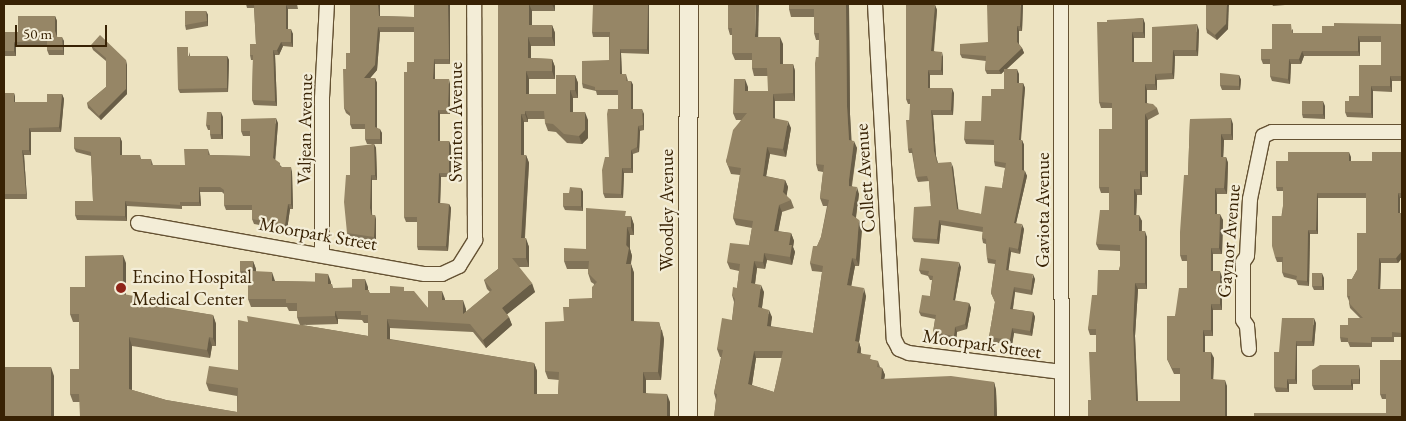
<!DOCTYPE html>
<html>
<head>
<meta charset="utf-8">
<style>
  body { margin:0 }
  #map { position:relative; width:1406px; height:421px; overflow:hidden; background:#ede3c1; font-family:"EB Garamond",serif }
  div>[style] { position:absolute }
  .roads { filter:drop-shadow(1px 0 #655233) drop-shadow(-1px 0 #655233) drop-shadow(0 1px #655233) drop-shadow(0 -1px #655233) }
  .minor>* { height:14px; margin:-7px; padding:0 7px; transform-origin:7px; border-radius:7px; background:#f3edd7 }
  .tertiary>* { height:18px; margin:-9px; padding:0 9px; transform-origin:9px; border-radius:9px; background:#f3edd7 }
  .wall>* { inset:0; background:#817358 }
  .shaded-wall>* { inset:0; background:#695e47 }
  .building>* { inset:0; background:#968666 }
  .dots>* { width:14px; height:14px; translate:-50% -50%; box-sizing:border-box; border:2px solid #f3edd7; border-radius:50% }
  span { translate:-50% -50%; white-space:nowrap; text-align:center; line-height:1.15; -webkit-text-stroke:4.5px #f3edd7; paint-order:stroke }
  .street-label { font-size:19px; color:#382204 }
  .poi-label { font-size:19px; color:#382204 }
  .left { translate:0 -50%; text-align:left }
  .frame { position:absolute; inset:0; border:5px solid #382204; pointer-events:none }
  .scale { position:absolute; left:15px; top:25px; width:92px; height:22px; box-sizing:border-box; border:2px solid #382204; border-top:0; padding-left:6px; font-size:15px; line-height:18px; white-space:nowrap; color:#382204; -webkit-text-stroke:4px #f3edd7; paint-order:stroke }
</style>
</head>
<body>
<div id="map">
  <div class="roads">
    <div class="minor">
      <i style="left:875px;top:4px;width:336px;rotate:86.8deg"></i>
      <i style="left:894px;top:339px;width:11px;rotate:63deg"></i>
      <i style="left:899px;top:349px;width:11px;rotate:22deg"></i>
      <i style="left:909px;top:353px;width:153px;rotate:7.1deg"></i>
      <i style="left:1061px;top:4px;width:413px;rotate:89.9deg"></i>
      <i style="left:138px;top:223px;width:291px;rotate:10.1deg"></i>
      <i style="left:425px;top:274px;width:17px"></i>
      <i style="left:442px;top:274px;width:19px;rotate:-25deg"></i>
      <i style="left:459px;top:266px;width:31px;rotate:-58deg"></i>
      <i style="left:475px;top:240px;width:236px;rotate:-90.2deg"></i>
      <i style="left:322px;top:254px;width:156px;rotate:-90deg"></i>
      <i style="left:322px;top:98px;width:94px;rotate:-87deg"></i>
      <i style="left:1249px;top:349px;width:23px;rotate:-95deg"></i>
      <i style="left:1247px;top:326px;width:7px;rotate:-124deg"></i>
      <i style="left:1243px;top:320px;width:58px;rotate:-90deg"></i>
      <i style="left:1243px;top:262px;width:7px;rotate:-56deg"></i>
      <i style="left:1247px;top:256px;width:57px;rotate:-87deg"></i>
      <i style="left:1250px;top:199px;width:64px;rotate:-78.3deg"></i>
      <i style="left:1263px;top:136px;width:10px;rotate:-24deg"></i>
      <i style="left:1272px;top:132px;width:130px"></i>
    </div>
    <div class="tertiary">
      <i style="left:688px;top:417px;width:413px;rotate:-89.9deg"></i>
    </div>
  </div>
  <div class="wall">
    <i style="clip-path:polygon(246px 4px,297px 4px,298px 9px,288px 9px,288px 29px,293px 34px,293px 47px,283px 46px,279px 55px,275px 55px,277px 106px,254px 105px,252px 100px,253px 60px,251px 60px,250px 55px,256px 44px,254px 8px,247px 8px)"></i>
    <i style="clip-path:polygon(350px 4px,380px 4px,380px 16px,414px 17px,414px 4px,450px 4px,450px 64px,435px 64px,435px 79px,450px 84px,450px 114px,440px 114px,440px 141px,449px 141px,451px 146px,451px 177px,441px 177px,440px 203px,449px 204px,451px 208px,448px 251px,418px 250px,417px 246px,417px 222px,406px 222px,404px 217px,407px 72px,414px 62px,414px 32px,380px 32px,377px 70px,370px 78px,375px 78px,377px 83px,377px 128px,382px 133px,382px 144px,374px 144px,376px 148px,377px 180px,372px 180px,372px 215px,375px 215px,376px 220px,376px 242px,349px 238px,347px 233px,350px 175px,372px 144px,367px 144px,365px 139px,365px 129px,352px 129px,350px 124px,350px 116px,346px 113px,344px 108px,346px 69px,350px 53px)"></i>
    <i style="clip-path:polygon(evenodd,498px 4px,555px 4px,555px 11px,532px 11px,532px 25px,552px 25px,555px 33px,555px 46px,531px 46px,531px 58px,552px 59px,555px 67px,555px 79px,529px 79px,529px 94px,556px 94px,575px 75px,578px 83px,578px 98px,573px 98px,573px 112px,588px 120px,588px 138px,582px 144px,567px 143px,556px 132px,548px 131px,545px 123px,545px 119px,528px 119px,528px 122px,524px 122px,524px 155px,526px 155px,529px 163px,525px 238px,529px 247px,529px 267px,518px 267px,535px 292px,507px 314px,512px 325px,486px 348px,473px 332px,390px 328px,390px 339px,534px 363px,537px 371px,537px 394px,558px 394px,559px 380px,548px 379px,545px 371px,569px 307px,592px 298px,594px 284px,591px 282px,588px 273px,588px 269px,567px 269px,564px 261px,586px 249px,628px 216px,631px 216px,634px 225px,634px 235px,630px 235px,630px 249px,632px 256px,631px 264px,634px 273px,634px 321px,662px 330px,664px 339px,661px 380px,646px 380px,646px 393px,670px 402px,670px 417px,80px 417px,80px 402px,73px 402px,70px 394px,79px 369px,79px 322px,73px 322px,70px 314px,85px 287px,126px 263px,126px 295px,159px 306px,213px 315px,216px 324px,216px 346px,212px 346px,210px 358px,132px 346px,132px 390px,166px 400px,237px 412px,237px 396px,209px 391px,206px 383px,238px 370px,248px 322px,300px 325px,297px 317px,297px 311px,289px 311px,287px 307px,251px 307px,248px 299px,248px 280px,243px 280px,240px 271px,253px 261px,256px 269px,256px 272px,275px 281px,331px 282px,331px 284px,332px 284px,333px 288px,368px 287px,368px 290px,370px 293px,390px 293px,405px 291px,428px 308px,445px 299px,445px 300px,466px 309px,466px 312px,490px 292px,487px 289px,484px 280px,498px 269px,498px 4px,338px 319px,362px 320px,364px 323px,368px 323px,368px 336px,302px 325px,338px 324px,338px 319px)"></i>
    <i style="clip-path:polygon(649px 4px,649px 54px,621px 53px,622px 74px,626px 74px,628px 81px,631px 81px,633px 85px,633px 109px,644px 114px,644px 130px,640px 131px,639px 152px,633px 154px,633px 173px,624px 173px,623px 198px,605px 198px,603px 193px,618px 109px,618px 95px,597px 95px,596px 91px,583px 88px,582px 83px,609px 60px,609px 37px,593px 37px,592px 32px)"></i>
    <i style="clip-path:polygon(evenodd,728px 4px,758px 37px,783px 44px,783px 64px,793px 64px,795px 71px,795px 101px,775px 101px,775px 119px,791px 128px,786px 157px,770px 154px,766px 176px,785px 180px,788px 187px,786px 196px,791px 200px,794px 208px,782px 212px,778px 231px,791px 233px,794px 241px,793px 247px,795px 252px,792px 265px,767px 260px,765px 269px,757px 268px,755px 284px,764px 292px,762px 308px,772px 317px,770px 326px,813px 333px,822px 272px,812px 271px,810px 263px,821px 237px,827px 206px,823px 206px,820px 198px,823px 172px,818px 171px,816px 164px,819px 40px,816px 40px,814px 33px,814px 17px,791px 17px,789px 9px,789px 4px,849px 4px,850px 114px,851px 140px,857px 148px,852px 186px,859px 194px,856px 218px,862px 228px,859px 266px,855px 266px,851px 286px,866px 296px,859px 342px,861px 349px,861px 353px,872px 360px,878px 361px,880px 367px,882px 368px,885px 375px,884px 379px,994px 382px,996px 390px,997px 417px,714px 417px,716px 400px,714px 393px,721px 357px,720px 357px,717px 349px,732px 320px,734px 302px,732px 295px,737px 288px,739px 271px,730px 269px,727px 262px,749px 245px,752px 228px,736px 225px,733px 218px,740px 175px,731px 174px,726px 161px,741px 120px,736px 120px,733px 113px,748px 87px,748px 91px,768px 91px,768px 76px,754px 76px,752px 68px,752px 60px,735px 60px,732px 53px,732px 35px,730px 35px,728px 28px,728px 4px,756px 358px,782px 358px,774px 392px,752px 385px,756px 358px)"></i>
    <i style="clip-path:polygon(1023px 4px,1022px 31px,1019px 31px,1019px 44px,1022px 48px,1024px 53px,1007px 69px,1019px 74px,1019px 83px,1023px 83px,1025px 88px,1021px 140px,1022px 140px,1024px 145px,1024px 170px,1027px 176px,1016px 223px,1024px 229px,1020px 254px,1011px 252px,1008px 270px,1035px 279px,1032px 295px,1015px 292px,1013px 309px,1033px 312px,1035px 317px,1032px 336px,1014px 333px,1012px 345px,991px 342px,989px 337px,995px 302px,991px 293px,995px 264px,988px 263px,987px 258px,986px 244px,983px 243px,982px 238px,983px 232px,941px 225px,939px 244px,914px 242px,912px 238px,931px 206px,929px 181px,918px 182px,916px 177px,912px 153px,909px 153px,908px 149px,910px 104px,908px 104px,906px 99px,935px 5px,937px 10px,934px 51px,943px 57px,943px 75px,930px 75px,930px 88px,954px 93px,953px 115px,933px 115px,936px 156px,938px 163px,953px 167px,958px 210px,981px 214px,1002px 188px,1005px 168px,995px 166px,994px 161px,994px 145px,966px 144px,964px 139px,981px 121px,991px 96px,1004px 89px,1004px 71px,1001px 74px,987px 74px,985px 70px,986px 61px,962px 58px,960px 54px,988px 42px)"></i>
    <i style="clip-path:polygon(1272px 4px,1297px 4px,1273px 6px)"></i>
    <i style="clip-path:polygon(206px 11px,208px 15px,208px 26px,186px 30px,185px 25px)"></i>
    <i style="clip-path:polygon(55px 16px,57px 21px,57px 37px,64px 41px,64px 55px,49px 55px,47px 50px,47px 46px,16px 47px,16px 56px,4px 56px,4px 32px,18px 32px)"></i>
    <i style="clip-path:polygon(1143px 18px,1145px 24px,1145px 38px,1134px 38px,1134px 62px,1152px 62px,1199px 30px,1198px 56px,1175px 56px,1174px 79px,1157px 80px,1157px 90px,1147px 90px,1147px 103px,1157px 108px,1159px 114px,1148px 120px,1148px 177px,1142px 177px,1142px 195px,1137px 195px,1136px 215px,1142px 221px,1142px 231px,1147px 237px,1147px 289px,1138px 289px,1135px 336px,1138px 401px,1180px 401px,1180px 374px,1174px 374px,1167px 359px,1175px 316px,1187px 288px,1187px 261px,1182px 261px,1180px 255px,1188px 175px,1190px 119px,1233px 124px,1233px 140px,1224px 140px,1223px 157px,1226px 157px,1228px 163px,1227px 194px,1217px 194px,1217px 214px,1223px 220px,1222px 254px,1213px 254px,1213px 271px,1222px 277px,1222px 310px,1213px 310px,1213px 336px,1205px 336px,1205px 352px,1214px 358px,1213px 379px,1227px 386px,1227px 417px,1091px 400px,1096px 352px,1096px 335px,1090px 335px,1088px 329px,1097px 295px,1119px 270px,1120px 266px,1120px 251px,1099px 250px,1096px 244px,1109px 210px,1109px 193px,1101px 193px,1099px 187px,1112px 129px,1112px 108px,1101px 108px,1099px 102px,1107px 22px)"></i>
    <i style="clip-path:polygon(1402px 24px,1402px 81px,1392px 81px,1392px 92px,1373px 91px,1373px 118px,1347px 117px,1345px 112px,1349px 101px,1359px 96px,1381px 65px,1381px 42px,1360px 42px,1360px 56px,1304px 56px,1301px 64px,1291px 64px,1290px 84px,1272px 81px,1270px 76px,1270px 64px,1263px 64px,1261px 59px,1293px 29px,1293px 33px,1322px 33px)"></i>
    <i style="clip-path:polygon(1206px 28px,1228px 29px,1217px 40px,1207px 33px)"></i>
    <i style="clip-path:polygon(91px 45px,127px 65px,127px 94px,101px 120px,88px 108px,87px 103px,106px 87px,106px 61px,93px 50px)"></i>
    <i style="clip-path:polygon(190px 52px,190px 56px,227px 56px,229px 60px,228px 92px,180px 93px,178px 89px)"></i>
    <i style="clip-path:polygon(1239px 75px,1241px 80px,1240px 90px,1222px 90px,1220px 85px)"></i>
    <i style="clip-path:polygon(4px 93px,14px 93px,15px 97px,15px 102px,47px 102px,62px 94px,64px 99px,61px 132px,31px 132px,31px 155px,24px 155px,27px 199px,4px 199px)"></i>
    <i style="clip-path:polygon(1325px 106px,1325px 119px,1303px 118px,1302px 114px)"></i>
    <i style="clip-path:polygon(223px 117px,223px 139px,211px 139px,210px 134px,210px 130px,208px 130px,206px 125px)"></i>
    <i style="clip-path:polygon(278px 123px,275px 160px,282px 167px,292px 172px,293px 209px,290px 209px,287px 230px,254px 224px,252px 219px,252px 210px,226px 210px,224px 205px,224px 194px,222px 192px,200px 192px,201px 206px,182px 206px,182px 209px,127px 206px,127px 221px,77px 220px,75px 215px,93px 201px,91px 156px,76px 152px,74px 148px,120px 137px,122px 142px,122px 155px,140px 155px,141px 159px,151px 159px,153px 165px,185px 165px,208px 149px,210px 155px,250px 156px,250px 136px,243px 136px,241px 131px)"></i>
    <i style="clip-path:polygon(1402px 153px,1402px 198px,1400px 198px,1400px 213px,1402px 213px,1402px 258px,1398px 263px,1381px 263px,1380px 289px,1402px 289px,1402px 337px,1394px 337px,1394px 342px,1372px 342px,1372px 347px,1350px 347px,1348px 342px,1341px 342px,1340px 337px,1348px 325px,1360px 318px,1350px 308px,1349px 303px,1349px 301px,1347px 296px,1352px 279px,1357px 270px,1366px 233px,1366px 198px,1318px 198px,1318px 234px,1310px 234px,1309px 286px,1298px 285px,1296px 280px,1284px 277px,1282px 272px,1282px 262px,1277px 262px,1275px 257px,1283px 206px,1283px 191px,1277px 191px,1276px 187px,1288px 161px,1351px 157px,1351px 161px,1372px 161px)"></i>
    <i style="clip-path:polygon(581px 188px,583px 192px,583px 211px,565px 210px,563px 206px,569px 193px)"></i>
    <i style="clip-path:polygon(961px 267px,955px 301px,969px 303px,971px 308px,967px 329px,957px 332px,956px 341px,934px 337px,933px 332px,935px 319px,921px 316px,919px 312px,930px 296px,932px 280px,930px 280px,928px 276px,921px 274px,919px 270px)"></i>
    <i style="clip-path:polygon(1324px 278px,1324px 290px,1314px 290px,1312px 286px)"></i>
    <i style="clip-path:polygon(1316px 323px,1314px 346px,1297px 346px,1297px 384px,1289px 384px,1289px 392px,1276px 392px,1274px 387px,1279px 352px)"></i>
    <i style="clip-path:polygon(1402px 360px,1386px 413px,1386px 399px,1382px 399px,1380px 394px)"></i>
    <i style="clip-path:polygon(1360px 370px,1360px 384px,1353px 384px,1353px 390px,1314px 390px,1312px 385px)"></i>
  </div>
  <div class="shaded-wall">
    <i style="clip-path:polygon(378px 4px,380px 4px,380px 21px,379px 16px)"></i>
    <i style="clip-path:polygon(448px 4px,450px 4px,450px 64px,449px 59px)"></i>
    <i style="clip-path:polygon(529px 4px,532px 11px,532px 33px,529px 25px)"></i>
    <i style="clip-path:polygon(552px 4px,555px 4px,555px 11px)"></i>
    <i style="clip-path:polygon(648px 4px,649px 4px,649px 54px,647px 49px)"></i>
    <i style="clip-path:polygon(756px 4px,759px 4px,758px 44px,755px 37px)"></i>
    <i style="clip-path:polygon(846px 4px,849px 4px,850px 114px,852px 147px,849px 140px,847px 106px)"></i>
    <i style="clip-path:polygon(1021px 4px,1023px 4px,1022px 31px,1020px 26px)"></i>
    <i style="clip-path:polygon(1227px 4px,1229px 4px,1228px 29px,1217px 40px,1215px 35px)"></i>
    <i style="clip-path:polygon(286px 5px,288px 9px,288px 34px,286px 29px)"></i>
    <i style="clip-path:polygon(935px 5px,937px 10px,933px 56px,931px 51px)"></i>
    <i style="clip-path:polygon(206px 11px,208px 15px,208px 26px,207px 21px)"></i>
    <i style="clip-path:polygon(55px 16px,57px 21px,57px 36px,58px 41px,55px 31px)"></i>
    <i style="clip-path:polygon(1143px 18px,1145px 24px,1145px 38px,1143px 32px)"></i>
    <i style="clip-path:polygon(1197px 24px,1199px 30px,1198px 56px,1196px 50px)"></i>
    <i style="clip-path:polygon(552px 25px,555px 33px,555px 46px,552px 37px)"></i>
    <i style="clip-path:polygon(1017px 26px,1019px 31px,1019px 47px,1017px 42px)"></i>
    <i style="clip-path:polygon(378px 27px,380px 32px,377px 70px,366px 83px,364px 78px)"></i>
    <i style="clip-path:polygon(291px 29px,293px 34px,293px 47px,291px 42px)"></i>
    <i style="clip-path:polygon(1132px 32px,1134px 38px,1134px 68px,1132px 62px)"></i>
    <i style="clip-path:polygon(1358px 36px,1360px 42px,1360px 56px,1358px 51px)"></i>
    <i style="clip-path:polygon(62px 37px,64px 41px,64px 55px,63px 50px)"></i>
    <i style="clip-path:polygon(528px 37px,531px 46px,531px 67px,528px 58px)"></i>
    <i style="clip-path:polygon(780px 37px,783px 44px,783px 71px,780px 64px)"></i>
    <i style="clip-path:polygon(14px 42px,16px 47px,16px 56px,14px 51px)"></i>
    <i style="clip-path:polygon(281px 42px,283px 46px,279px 55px,277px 50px)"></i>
    <i style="clip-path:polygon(1022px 48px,1024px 53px,1001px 74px,999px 70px)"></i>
    <i style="clip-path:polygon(620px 49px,621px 53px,622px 79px,620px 74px)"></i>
    <i style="clip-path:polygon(273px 50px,275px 55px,277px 106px,275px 101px)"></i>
    <i style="clip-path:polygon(1173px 50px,1175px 56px,1174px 79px,1172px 73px)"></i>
    <i style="clip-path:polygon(1302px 51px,1304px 56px,1301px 64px,1299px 59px)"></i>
    <i style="clip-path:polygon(942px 52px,943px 57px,943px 75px,941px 70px)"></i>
    <i style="clip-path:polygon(227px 56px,229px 60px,228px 92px,227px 88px)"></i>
    <i style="clip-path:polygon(434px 59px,435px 64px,435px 84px,433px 79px)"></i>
    <i style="clip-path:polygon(552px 59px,555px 67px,555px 79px,552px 71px)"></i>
    <i style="clip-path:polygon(1289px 59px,1291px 64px,1290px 84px,1288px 79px)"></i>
    <i style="clip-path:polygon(126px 60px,127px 65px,127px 94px,101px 120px,99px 116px)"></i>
    <i style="clip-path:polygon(793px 64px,795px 71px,795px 101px,793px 93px)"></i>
    <i style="clip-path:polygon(1017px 69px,1019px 74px,1019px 88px,1017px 83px)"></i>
    <i style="clip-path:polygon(928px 70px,930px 75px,930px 93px,928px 88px)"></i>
    <i style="clip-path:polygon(526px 71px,529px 79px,529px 103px,526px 94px)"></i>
    <i style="clip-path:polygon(1155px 74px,1157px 80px,1157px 90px,1155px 84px)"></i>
    <i style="clip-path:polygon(575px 75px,578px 83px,578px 98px,575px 90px)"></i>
    <i style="clip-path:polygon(1239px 75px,1241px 80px,1240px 90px,1239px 86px)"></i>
    <i style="clip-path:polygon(1390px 76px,1392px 81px,1392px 92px,1390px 86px)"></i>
    <i style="clip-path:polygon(375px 78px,377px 83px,377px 132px,375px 127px)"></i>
    <i style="clip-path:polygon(449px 79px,450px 84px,450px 114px,448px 110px)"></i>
    <i style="clip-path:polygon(745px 79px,748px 87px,748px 99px,745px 91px)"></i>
    <i style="clip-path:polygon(631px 81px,633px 85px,633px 114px,631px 109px)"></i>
    <i style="clip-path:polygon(1023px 83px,1025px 88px,1020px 145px,1019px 140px)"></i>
    <i style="clip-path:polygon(1145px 84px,1147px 90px,1147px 109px,1145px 103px)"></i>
    <i style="clip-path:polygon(1371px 86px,1373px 91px,1373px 118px,1371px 113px)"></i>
    <i style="clip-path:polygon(952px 88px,954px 93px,953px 115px,951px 110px)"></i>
    <i style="clip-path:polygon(570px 90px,573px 98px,573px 121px,570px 112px)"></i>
    <i style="clip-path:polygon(14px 93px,15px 97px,15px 107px,14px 102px)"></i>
    <i style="clip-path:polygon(62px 94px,64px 99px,61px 132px,59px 127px)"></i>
    <i style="clip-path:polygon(773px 94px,775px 101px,775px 126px,773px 118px)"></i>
    <i style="clip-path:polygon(1323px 101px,1325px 106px,1325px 119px,1323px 114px)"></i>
    <i style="clip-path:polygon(642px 109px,644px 114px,644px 130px,643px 125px)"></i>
    <i style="clip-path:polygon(438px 110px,440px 114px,440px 146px,438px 141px)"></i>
    <i style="clip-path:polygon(931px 110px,933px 115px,936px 156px,939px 168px,934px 151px)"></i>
    <i style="clip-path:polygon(525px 111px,528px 119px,528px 122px,525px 114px)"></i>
    <i style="clip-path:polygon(221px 112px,223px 117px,223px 139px,221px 134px)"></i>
    <i style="clip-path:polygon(585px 112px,588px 120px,588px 138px,582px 144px,579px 136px)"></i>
    <i style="clip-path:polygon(521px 114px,524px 122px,524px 163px,521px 155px)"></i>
    <i style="clip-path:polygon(1145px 114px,1148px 120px,1148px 177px,1145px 171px)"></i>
    <i style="clip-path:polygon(276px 118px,278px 123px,275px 163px,273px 158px)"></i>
    <i style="clip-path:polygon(1231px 118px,1233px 124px,1233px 140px,1231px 134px)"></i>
    <i style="clip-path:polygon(788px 121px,791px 128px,786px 157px,783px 149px)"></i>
    <i style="clip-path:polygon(638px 126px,640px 131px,639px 152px,637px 147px)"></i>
    <i style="clip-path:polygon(29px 128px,31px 132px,31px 155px,29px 150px)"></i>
    <i style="clip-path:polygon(380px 129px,382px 133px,382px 144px,380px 139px)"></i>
    <i style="clip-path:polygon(1221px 134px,1224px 140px,1223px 163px,1221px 157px)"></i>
    <i style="clip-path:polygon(120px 137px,122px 142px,122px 159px,120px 155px)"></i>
    <i style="clip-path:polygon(1022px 140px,1024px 145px,1024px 175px,1022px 170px)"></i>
    <i style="clip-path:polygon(449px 141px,451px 146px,451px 177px,449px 173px)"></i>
    <i style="clip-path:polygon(854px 141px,857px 148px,851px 188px,849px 186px,849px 180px)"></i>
    <i style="clip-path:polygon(374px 144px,376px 148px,377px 180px,375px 175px)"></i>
    <i style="clip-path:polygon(767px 147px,770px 154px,765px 183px,763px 176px)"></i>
    <i style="clip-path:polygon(22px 150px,24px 155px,27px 199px,26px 194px)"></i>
    <i style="clip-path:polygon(631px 150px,633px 154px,633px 173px,631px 168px)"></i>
    <i style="clip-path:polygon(1349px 152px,1351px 157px,1351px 166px,1349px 161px)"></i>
    <i style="clip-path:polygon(526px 155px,529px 163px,524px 247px,521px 238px)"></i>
    <i style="clip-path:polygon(1226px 157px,1228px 163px,1227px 194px,1224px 188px)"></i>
    <i style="clip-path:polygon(951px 162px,953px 167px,959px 214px,957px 209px)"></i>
    <i style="clip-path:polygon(291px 167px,292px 172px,293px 209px,291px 204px)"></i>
    <i style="clip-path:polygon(622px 168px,624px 173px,623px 198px,621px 194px)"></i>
    <i style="clip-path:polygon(1025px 171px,1027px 176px,1015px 228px,1014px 223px)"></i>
    <i style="clip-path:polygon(1140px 171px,1142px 177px,1142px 195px,1140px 189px)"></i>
    <i style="clip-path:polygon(439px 173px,441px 177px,440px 208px,438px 203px)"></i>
    <i style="clip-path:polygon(371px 175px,372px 180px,372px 213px,373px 220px,370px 208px)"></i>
    <i style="clip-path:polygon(785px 180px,788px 187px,786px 200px,783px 192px)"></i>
    <i style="clip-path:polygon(199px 187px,200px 192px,201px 206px,199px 202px)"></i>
    <i style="clip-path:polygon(857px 187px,859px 194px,855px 222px,852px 215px)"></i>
    <i style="clip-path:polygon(581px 188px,583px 192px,583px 211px,581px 206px)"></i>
    <i style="clip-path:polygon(1215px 188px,1217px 194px,1217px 220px,1215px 214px)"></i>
    <i style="clip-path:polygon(1134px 189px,1137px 195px,1136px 221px,1134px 215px)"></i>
    <i style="clip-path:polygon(1317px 193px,1318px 198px,1318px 234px,1316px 230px)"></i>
    <i style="clip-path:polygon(1398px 193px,1400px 198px,1400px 218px,1398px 213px)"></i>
    <i style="clip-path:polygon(125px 201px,127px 206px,127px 221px,125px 216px)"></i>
    <i style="clip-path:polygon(288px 204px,290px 209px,287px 230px,285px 225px)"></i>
    <i style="clip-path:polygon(449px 204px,451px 208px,448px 251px,446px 246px)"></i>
    <i style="clip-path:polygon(779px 205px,782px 212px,777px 238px,774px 231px)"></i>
    <i style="clip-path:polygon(1220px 214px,1223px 220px,1222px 254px,1219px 248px)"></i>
    <i style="clip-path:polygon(375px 215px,376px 220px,376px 242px,374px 237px)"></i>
    <i style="clip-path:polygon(1139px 215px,1142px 221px,1141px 237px,1139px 231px)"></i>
    <i style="clip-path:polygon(631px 216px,634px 225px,634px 235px,631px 227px)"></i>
    <i style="clip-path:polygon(859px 220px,862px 228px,859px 266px,856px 259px)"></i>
    <i style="clip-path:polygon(939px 220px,941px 225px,939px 244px,937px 239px)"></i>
    <i style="clip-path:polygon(1022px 224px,1024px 229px,1020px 254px,1018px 249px)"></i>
    <i style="clip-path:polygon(627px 227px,630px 235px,630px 249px,632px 256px,629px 273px,626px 264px)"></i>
    <i style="clip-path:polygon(1308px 230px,1310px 234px,1309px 286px,1307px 281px)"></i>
    <i style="clip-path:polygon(1145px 231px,1147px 237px,1147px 289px,1145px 283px)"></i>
    <i style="clip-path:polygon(791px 233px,794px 241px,793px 247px,795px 252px,792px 265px,790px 257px,789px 245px)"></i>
    <i style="clip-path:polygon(526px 238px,529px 247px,529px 267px,526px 258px)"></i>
    <i style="clip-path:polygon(1009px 247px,1011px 252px,1008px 274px,1006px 270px)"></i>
    <i style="clip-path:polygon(1211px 248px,1213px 254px,1213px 277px,1211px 271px)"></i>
    <i style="clip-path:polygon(1402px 251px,1402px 258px,1398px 263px,1396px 258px)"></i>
    <i style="clip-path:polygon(764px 253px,767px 260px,765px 269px,763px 262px)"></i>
    <i style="clip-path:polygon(123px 255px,126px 263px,126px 302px,123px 294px)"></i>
    <i style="clip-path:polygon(852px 258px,855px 266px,850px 293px,847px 285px)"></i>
    <i style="clip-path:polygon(1379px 258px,1381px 263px,1380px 294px,1378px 289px)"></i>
    <i style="clip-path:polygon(253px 261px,256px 269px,256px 280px,253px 271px)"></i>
    <i style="clip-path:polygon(754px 261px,757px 268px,754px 291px,751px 283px)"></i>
    <i style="clip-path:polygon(959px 262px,961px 267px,954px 305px,953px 300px)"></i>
    <i style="clip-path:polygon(631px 264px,634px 273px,634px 329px,631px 321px)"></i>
    <i style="clip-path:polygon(1220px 271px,1222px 277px,1222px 310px,1220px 304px)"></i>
    <i style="clip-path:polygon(272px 272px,275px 281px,272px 281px)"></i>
    <i style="clip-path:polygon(1322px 273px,1324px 278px,1324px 290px,1322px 286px)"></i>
    <i style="clip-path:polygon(328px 274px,331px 282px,331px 292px,328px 284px)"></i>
    <i style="clip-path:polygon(1033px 274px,1035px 279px,1032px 295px,1031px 290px)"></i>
    <i style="clip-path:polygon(365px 279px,368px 287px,368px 298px,365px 290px)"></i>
    <i style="clip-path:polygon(532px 283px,535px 292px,505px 316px,502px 308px)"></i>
    <i style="clip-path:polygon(1135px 283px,1138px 289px,1135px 336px,1138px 407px,1136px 401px,1133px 330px)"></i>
    <i style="clip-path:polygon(761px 285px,764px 292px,761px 314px,758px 307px)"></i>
    <i style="clip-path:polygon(1014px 287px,1015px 292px,1012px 314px,1010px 309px)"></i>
    <i style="clip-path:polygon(864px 288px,866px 296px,859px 342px,861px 349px,859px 360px,857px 353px,855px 341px)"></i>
    <i style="clip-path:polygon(442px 291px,445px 299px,445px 308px,442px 300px)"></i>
    <i style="clip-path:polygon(463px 300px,466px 309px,466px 322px,463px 314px)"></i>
    <i style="clip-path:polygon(969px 303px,971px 308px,967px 329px,965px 324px)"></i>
    <i style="clip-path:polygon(1211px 304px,1213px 310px,1213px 336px,1211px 330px)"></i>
    <i style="clip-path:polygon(769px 310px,772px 317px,770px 333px,767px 326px)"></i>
    <i style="clip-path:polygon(335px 311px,338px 319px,338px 324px,335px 316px)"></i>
    <i style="clip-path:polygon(1033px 312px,1035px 317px,1032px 336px,1030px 331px)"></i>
    <i style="clip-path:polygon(213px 315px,216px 324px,216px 346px,213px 338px)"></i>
    <i style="clip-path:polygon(509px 317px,512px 325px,486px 348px,483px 340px)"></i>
    <i style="clip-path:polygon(1314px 318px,1316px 323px,1314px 346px,1312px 341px)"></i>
    <i style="clip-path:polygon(387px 319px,390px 328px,390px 347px,387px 339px)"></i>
    <i style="clip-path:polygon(659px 322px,664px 339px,661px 380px,658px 372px)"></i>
    <i style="clip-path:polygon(955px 327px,957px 332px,956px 341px,954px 336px)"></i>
    <i style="clip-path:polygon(1012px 328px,1014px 333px,1012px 345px,1010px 340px)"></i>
    <i style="clip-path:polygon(1203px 330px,1205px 336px,1205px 358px,1203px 352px)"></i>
    <i style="clip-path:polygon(129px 337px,132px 346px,132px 397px,129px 389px)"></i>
    <i style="clip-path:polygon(209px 337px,212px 346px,210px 358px,207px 350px)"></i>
    <i style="clip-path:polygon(1296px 341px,1297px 346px,1297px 384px,1295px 379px)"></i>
    <i style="clip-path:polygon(754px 351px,756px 358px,751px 391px,748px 384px)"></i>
    <i style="clip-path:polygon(1211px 352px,1214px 358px,1213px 385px,1211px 379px)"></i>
    <i style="clip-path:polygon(534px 363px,537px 371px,537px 402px,534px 394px)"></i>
    <i style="clip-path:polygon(1359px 365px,1360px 370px,1360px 384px,1359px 379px)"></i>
    <i style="clip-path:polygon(51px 367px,54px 376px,54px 417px,51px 417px)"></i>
    <i style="clip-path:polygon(882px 368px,885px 375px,883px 386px,881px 379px)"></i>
    <i style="clip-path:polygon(643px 372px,646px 380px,646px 402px,643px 393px)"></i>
    <i style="clip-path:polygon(1287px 379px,1289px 384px,1289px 392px,1287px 388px)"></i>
    <i style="clip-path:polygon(1351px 379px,1353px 384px,1353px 390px,1351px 385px)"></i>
    <i style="clip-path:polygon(1225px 380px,1227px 386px,1227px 417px,1225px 417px)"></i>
    <i style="clip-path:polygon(994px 382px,996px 390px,997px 417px,994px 417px)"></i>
    <i style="clip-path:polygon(667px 394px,670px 402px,670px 417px,667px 417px)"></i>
  </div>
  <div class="building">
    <i style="clip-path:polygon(254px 4px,296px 4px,296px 5px,286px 5px,286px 29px,291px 29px,291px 42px,281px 42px,277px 50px,273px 50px,275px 101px,252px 100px,253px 55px,250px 55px,250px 44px,256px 44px)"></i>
    <i style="clip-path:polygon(350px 4px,378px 4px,379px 16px,414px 17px,414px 4px,448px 4px,449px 59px,434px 59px,433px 79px,449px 79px,448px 110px,438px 110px,438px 141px,449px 141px,449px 173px,439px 173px,438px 203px,449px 204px,446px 246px,417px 246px,417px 217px,404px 217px,404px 72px,407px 72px,407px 62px,414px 62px,414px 27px,378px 27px,375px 65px,364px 78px,375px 78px,375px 127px,380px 129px,380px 139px,365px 139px,365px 124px,350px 124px,350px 113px,344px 108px,343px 69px,346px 69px,346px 53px,350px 53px)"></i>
    <i style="clip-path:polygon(498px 4px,529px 4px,529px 25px,552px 25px,552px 37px,528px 37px,528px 58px,552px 59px,552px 71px,526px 71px,526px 94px,556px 94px,556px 75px,575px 75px,575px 90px,570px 90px,570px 112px,585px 112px,585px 130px,579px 136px,564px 134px,553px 124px,545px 123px,544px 111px,525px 111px,525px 114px,521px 114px,521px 155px,526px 155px,521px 238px,526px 238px,526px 258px,512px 258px,532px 283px,502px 308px,509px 317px,483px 340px,470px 324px,387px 319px,387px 339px,534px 363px,534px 394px,558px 394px,559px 372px,545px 371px,545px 322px,564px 321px,563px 307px,569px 307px,569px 299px,592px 298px,592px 287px,597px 282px,588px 273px,589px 261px,564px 261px,564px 248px,586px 249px,586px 208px,626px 211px,625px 216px,631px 216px,631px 227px,627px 227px,626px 245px,629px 248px,626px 264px,631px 264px,631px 321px,659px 322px,661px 330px,658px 372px,643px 372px,643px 393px,667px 394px,667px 417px,80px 417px,79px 394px,70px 394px,70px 369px,79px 369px,79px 314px,70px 314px,70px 287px,85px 287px,85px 256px,123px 255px,123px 294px,157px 300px,156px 306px,213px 315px,213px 338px,209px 337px,207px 350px,129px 337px,129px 389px,166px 400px,237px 412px,238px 388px,206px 383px,209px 366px,238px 370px,238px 320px,248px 322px,247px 316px,368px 336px,368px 315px,361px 315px,361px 311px,335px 311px,335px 316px,297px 317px,297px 303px,286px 303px,286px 299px,248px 299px,248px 271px,240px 271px,240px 261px,253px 261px,253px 271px,272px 272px,272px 281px,315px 282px,315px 273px,328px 274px,328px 284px,332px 284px,332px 288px,352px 288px,352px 279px,365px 279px,365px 290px,369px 290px,369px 293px,390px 293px,390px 286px,404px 287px,404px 291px,414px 291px,428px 308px,428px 291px,442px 291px,442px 300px,463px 300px,463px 314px,492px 290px,484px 280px,498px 269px)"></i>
    <i style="clip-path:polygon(593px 4px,648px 4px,647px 49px,620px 49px,620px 74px,626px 74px,626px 81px,631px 81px,631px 109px,642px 109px,643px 125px,638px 126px,637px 147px,631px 150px,631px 168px,622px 168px,621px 194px,603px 193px,602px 170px,605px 157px,609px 157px,607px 114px,608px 109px,618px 109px,618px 90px,595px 90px,595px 87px,582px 83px,582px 61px,609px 60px,610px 32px,592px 32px)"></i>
    <i style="clip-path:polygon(evenodd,728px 4px,756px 4px,755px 37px,780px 37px,780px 64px,793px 64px,793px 93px,773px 94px,773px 118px,788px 121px,783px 149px,767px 147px,763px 176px,785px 180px,783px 192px,791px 200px,779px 205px,774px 231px,791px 233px,789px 245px,792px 245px,790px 257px,764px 253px,763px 262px,754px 261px,751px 283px,761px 285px,758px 307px,769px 310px,767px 326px,813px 333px,823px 266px,810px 263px,813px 246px,817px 246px,821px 237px,829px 200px,820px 198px,824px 165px,816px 164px,815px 63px,816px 57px,819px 57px,819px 33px,814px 33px,814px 9px,789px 9px,789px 4px,846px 4px,847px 106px,849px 140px,854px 141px,849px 180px,849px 186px,857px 187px,852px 215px,859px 220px,856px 259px,852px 258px,847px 285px,864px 288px,855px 341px,859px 342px,857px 353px,871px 355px,870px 359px,878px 361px,877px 367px,882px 368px,881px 379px,951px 376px,994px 382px,994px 417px,714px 417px,717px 394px,714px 393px,723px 350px,717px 349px,722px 318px,732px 320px,735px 299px,732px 295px,733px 287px,737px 288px,740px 264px,727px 262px,730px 243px,749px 245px,753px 221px,733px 218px,741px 168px,728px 166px,726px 161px,733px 130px,747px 113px,733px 113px,734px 79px,745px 79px,745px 91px,768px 91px,767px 68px,752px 68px,752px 53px,732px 53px,732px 28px,728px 28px,728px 4px,754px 351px,783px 351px,774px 392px,748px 384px,754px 351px)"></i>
    <i style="clip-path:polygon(906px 4px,932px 4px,935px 5px,931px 51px,942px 52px,941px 70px,928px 70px,928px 88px,952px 88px,951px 110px,931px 110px,934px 151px,937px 163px,951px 162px,957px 209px,981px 214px,985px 186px,1002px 188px,1006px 163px,994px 161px,994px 140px,964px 139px,965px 121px,981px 121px,982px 96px,991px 96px,991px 89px,1004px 89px,1004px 69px,1017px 69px,1017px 83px,1023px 83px,1019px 140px,1022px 140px,1022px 170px,1025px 171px,1014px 223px,1022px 224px,1018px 249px,1009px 247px,1006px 270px,1033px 274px,1031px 290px,1014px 287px,1010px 309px,1033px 312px,1030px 331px,1012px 328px,1010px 340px,989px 337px,995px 302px,991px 293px,996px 260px,987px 258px,986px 239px,982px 238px,983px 227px,939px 220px,937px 239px,912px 238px,914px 207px,931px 206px,929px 182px,927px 176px,916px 177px,912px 148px,908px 149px,906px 120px,910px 120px,910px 99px,906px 99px)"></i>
    <i style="clip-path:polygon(987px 4px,1021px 4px,1020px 26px,1017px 26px,1017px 42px,1022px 48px,999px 70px,985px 70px,986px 56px,960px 54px,960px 44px,988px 42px)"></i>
    <i style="clip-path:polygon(1206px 4px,1227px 4px,1226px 24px,1215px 35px,1206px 28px)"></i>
    <i style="clip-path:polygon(185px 11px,206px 11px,207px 21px,185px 25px)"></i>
    <i style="clip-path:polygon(18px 16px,55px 16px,55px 31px,57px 37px,62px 37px,63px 50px,47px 50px,47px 41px,14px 42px,14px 51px,4px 51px,4px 32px,18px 32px)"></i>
    <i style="clip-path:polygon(1143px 18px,1143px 32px,1132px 32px,1132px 62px,1152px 62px,1152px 27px,1197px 24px,1196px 50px,1173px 50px,1172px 73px,1155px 74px,1155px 84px,1145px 84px,1145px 103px,1153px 104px,1157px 108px,1145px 114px,1145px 171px,1140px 171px,1140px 189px,1134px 189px,1134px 215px,1139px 215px,1139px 231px,1145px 231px,1145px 283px,1135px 283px,1133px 330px,1136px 401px,1180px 401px,1180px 368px,1172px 368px,1167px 359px,1167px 316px,1175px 316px,1179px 288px,1187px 288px,1187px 255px,1180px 255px,1180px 232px,1184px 175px,1188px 175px,1190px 119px,1231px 118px,1231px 134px,1221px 134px,1221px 157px,1226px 157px,1224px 188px,1215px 188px,1215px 214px,1220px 214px,1219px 248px,1211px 248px,1211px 271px,1220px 271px,1220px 304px,1211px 304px,1211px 330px,1203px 330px,1203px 352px,1211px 352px,1211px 379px,1225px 380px,1225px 417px,1088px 417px,1088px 400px,1091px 400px,1089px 352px,1096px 352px,1096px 329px,1088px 329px,1092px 295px,1097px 295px,1098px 270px,1119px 270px,1120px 266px,1120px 245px,1096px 244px,1100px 210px,1109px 210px,1109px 187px,1099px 187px,1099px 129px,1112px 129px,1112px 103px,1099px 102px,1097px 22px,1107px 22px,1107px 20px)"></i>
    <i style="clip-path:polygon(1334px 23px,1402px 24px,1402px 76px,1390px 76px,1390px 86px,1371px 86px,1371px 113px,1345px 112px,1345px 101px,1349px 101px,1349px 96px,1359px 96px,1359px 65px,1381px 65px,1381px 36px,1358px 36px,1358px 51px,1302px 51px,1299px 59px,1289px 59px,1288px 79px,1270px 76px,1270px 59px,1261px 59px,1261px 49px,1272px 49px,1272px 24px,1291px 24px,1292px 33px,1322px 33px,1322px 26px,1334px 26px)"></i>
    <i style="clip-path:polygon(100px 35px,126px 60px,126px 89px,99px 116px,87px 103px,106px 87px,106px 58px,91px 45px)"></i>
    <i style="clip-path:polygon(177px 47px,188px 47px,188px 56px,227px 56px,227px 88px,178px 89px)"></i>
    <i style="clip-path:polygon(1220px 73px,1239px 75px,1239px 86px,1220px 85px)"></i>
    <i style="clip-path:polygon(4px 93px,14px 93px,14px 102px,47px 102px,47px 94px,62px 94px,59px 127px,29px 128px,29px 150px,22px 150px,26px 194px,4px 194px)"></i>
    <i style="clip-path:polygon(1302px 101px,1323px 101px,1323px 114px,1302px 114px)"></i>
    <i style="clip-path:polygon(207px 112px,221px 112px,221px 134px,210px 134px,210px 125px,206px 125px)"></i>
    <i style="clip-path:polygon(276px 118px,273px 158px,280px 163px,280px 167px,291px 167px,291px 204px,288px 204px,285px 225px,252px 219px,252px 205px,224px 205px,224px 190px,220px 187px,199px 187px,199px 202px,180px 202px,180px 205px,125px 201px,125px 216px,75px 215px,75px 201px,93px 201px,91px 152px,74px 148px,74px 137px,120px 137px,120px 155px,140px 155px,140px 159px,151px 159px,151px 165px,185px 165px,184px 149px,208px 149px,208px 155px,250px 156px,250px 131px,241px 131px,241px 119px)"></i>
    <i style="clip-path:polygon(374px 144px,375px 175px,371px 175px,370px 208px,371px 215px,375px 215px,374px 237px,347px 233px,344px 202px,346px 175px,350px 175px,350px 147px)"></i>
    <i style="clip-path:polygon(1288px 152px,1349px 152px,1349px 161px,1372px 161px,1372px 152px,1402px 152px,1402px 193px,1398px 193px,1398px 213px,1402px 213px,1402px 251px,1396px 258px,1379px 258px,1378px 289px,1402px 289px,1402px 333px,1392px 332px,1392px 337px,1371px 337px,1371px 343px,1348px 342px,1348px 338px,1340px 337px,1340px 325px,1348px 325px,1348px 318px,1363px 318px,1349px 303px,1350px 296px,1347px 296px,1347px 279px,1352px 279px,1357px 270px,1357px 233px,1366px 233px,1366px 193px,1317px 193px,1316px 230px,1308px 230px,1307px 281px,1296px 280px,1297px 276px,1282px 272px,1283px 257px,1275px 257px,1272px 246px,1272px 216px,1282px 216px,1283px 206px,1283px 187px,1276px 187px,1276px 161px,1288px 161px)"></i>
    <i style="clip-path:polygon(570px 187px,581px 188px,581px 206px,563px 206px,563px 193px,569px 193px)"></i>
    <i style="clip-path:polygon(921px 258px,959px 262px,953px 300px,969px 303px,965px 324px,955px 327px,954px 336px,933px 332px,936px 315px,919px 312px,922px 295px,930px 296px,933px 276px,928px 275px,929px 271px,919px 270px)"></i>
    <i style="clip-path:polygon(1312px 273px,1322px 273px,1322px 286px,1312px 286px)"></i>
    <i style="clip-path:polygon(1282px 318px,1314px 318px,1312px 341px,1296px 341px,1295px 379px,1287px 379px,1287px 388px,1274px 387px,1274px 352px,1279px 352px)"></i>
    <i style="clip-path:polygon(1380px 360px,1402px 360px,1402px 417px,1254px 417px,1254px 413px,1386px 413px,1386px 394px,1380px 394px)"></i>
    <i style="clip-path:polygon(1320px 365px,1359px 365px,1359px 379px,1351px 379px,1351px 385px,1312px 385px,1312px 370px)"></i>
    <i style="clip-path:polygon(4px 367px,51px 367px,51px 417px,4px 417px)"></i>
    <i style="clip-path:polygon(703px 416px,713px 417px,703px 417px)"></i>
  </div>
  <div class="dots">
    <i style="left:121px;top:288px;background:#8f2418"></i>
  </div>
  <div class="street-label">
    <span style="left:456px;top:122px;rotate:-90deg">Swinton Avenue</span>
    <span style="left:305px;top:129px;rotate:-89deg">Valjean Avenue</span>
    <span style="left:865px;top:178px;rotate:-94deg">Collett Avenue</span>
    <span style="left:667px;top:210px;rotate:-90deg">Woodley Avenue</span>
    <span style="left:1043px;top:210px;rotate:-90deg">Gaviota Avenue</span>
    <span style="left:318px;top:234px;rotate:10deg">Moorpark Street</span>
    <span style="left:1229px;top:241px;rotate:-85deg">Gaynor Avenue</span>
    <span style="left:982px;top:344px;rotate:8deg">Moorpark Street</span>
  </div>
  <div class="poi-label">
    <span class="left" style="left:132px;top:288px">Encino Hospital<br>Medical Center</span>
  </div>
  <div class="frame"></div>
  <div class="scale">50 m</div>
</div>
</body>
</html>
